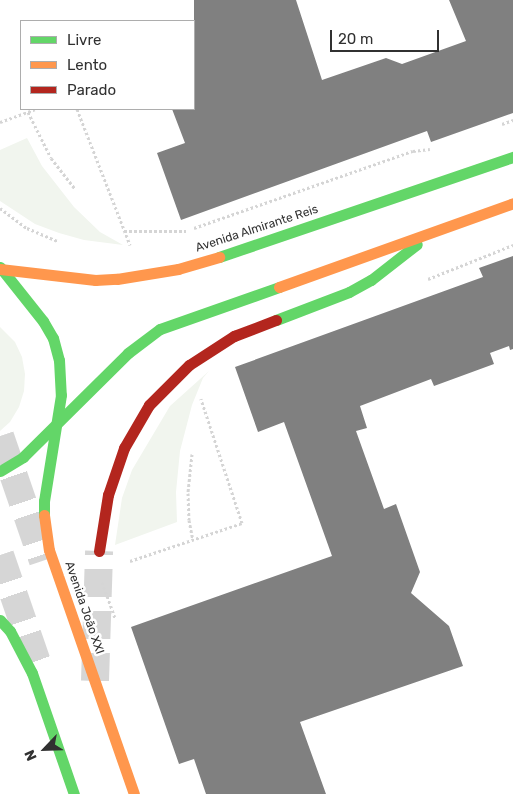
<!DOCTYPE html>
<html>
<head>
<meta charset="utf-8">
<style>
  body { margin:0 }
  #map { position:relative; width:513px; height:794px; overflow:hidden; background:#fff; font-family:Rubik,sans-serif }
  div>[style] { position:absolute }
  .green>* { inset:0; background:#f1f5ee }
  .building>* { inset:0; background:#808080 }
  .primary-tunnel>* { height:28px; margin-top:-14px; transform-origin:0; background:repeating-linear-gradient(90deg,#d6d6d6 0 28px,transparent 0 42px) }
  .path>* { height:3px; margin-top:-1.5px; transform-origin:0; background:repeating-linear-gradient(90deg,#d5d5d5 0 2.5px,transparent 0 5px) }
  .fast>* { height:11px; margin:-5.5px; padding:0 5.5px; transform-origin:5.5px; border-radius:5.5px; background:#63d668 }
  .slow>* { height:11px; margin:-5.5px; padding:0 5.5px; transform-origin:5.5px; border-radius:5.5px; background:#ff974d }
  .jam>* { height:11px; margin:-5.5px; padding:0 5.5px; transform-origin:5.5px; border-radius:5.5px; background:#b3261e }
  span { translate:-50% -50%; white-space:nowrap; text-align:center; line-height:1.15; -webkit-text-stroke:5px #fff; paint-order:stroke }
  .street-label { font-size:12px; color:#313131 }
  .legend { position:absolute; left:20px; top:20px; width:175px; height:90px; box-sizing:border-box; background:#fff; border:1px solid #adadad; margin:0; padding:6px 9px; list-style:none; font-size:15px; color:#313131 }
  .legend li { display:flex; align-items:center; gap:10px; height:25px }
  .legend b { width:25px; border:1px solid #adadad }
  .north { position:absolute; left:20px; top:724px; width:50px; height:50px; -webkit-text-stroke:4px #fff; paint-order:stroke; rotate:246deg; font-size:14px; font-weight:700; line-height:20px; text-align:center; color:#313131 }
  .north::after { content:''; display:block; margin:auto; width:18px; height:22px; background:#313131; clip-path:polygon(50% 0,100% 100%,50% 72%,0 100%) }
  .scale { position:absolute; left:330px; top:30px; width:109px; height:22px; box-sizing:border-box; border:2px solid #313131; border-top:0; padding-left:6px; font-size:15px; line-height:18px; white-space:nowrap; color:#313131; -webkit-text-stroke:4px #fff; paint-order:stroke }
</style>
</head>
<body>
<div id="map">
  <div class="green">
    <i style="clip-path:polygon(27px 138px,42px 166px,74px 207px,100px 232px,123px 245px,84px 240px,59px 233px,35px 224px,0 201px,0 150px)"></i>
    <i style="clip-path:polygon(0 327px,15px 342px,22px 357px,25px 374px,24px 391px,19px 407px,10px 422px,0 431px)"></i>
    <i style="clip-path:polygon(209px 371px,203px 378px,192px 405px,180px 451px,176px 492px,177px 522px,115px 545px,122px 498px,132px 470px,170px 406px)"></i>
  </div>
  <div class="building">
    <i style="clip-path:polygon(194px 0,296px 0,322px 80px,386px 58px,402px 64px,466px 41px,449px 0,513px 0,513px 113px,431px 142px,427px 131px,181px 220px,157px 153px,185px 143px,172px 109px,194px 109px)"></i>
    <i style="clip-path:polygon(513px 256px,513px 349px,510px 350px,509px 346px,490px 353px,494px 364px,434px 386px,431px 379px,360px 406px,367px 428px,356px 431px,384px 509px,396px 504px,420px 572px,411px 593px,449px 626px,463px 666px,300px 722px,326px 794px,206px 794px,194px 759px,179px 764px,131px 627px,332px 556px,284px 422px,258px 432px,235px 367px,483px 277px,479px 268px)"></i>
  </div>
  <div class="primary-tunnel">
    <i style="left:0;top:436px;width:132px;rotate:71deg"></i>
    <i style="left:0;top:555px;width:123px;rotate:71deg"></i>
    <i style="left:95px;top:681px;width:130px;rotate:-88.2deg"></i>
  </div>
  <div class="path">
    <i style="left:77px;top:109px;width:146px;rotate:68.7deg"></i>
    <i style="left:28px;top:112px;width:51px;rotate:63.4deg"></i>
    <i style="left:51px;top:158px;width:39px;rotate:52deg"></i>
    <i style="left:0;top:122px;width:37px;rotate:-20deg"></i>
    <i style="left:502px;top:124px;width:12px;rotate:-20deg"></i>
    <i style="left:0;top:208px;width:34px;rotate:37deg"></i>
    <i style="left:27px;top:228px;width:34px;rotate:23deg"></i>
    <i style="left:194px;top:228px;width:232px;rotate:-19.4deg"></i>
    <i style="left:413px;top:151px;width:17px;rotate:-7deg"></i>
    <i style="left:124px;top:231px;width:62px"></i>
    <i style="left:428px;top:279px;width:92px;rotate:-21.8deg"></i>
    <i style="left:192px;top:454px;width:39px;rotate:96deg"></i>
    <i style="left:188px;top:493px;width:27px;rotate:88deg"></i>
    <i style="left:189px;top:520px;width:20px;rotate:79deg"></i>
    <i style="left:130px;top:561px;width:118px;rotate:-18.7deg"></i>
    <i style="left:242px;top:523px;width:131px;rotate:-108.3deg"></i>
    <i style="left:102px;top:582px;width:38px;rotate:70deg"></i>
  </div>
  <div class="fast">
    <i style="left:219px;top:257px;width:311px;rotate:-18.8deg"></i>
    <i style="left:0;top:267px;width:69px;rotate:51.5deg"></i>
    <i style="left:43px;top:321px;width:20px;rotate:60deg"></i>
    <i style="left:53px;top:338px;width:23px;rotate:75deg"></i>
    <i style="left:59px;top:360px;width:35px;rotate:87deg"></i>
    <i style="left:61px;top:395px;width:107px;rotate:99.1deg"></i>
    <i style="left:44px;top:501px;width:14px;rotate:90deg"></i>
    <i style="left:276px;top:320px;width:78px;rotate:-21deg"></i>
    <i style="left:349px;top:292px;width:25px;rotate:-29deg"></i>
    <i style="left:371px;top:280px;width:58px;rotate:-38deg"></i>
    <i style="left:0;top:471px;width:27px;rotate:-31deg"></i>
    <i style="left:23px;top:457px;width:148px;rotate:-44.7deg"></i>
    <i style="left:128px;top:353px;width:40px;rotate:-37deg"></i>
    <i style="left:160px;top:329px;width:126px;rotate:-19.4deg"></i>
    <i style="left:0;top:620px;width:15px;rotate:48deg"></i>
    <i style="left:10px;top:631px;width:47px;rotate:62.4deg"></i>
    <i style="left:32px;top:673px;width:128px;rotate:70.9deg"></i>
  </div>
  <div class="slow">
    <i style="left:0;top:269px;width:96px;rotate:6.6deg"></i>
    <i style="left:95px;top:280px;width:22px;rotate:-3deg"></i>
    <i style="left:117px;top:279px;width:62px;rotate:-9.3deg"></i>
    <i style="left:178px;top:269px;width:43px;rotate:-16.3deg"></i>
    <i style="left:279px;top:287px;width:249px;rotate:-19.7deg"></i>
    <i style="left:44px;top:515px;width:35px;rotate:82deg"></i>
    <i style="left:49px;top:550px;width:258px;rotate:70.8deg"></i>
  </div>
  <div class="jam">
    <i style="left:99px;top:551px;width:57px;rotate:-80.9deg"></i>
    <i style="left:108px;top:495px;width:50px;rotate:-71.2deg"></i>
    <i style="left:124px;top:448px;width:50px;rotate:-59.8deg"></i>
    <i style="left:149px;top:405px;width:57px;rotate:-45deg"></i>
    <i style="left:189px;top:365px;width:54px;rotate:-32.8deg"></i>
    <i style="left:234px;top:336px;width:45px;rotate:-20.9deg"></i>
  </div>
  <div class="street-label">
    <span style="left:257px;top:229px;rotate:-18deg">Avenida Almirante Reis</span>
    <span style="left:84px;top:608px;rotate:71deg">Avenida João XXI</span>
  </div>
  <ul class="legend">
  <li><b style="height:6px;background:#63d668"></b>Livre</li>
  <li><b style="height:6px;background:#ff974d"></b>Lento</li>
  <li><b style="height:6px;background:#b3261e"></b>Parado</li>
  </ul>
  <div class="north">N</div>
  <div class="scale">20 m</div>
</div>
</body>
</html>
